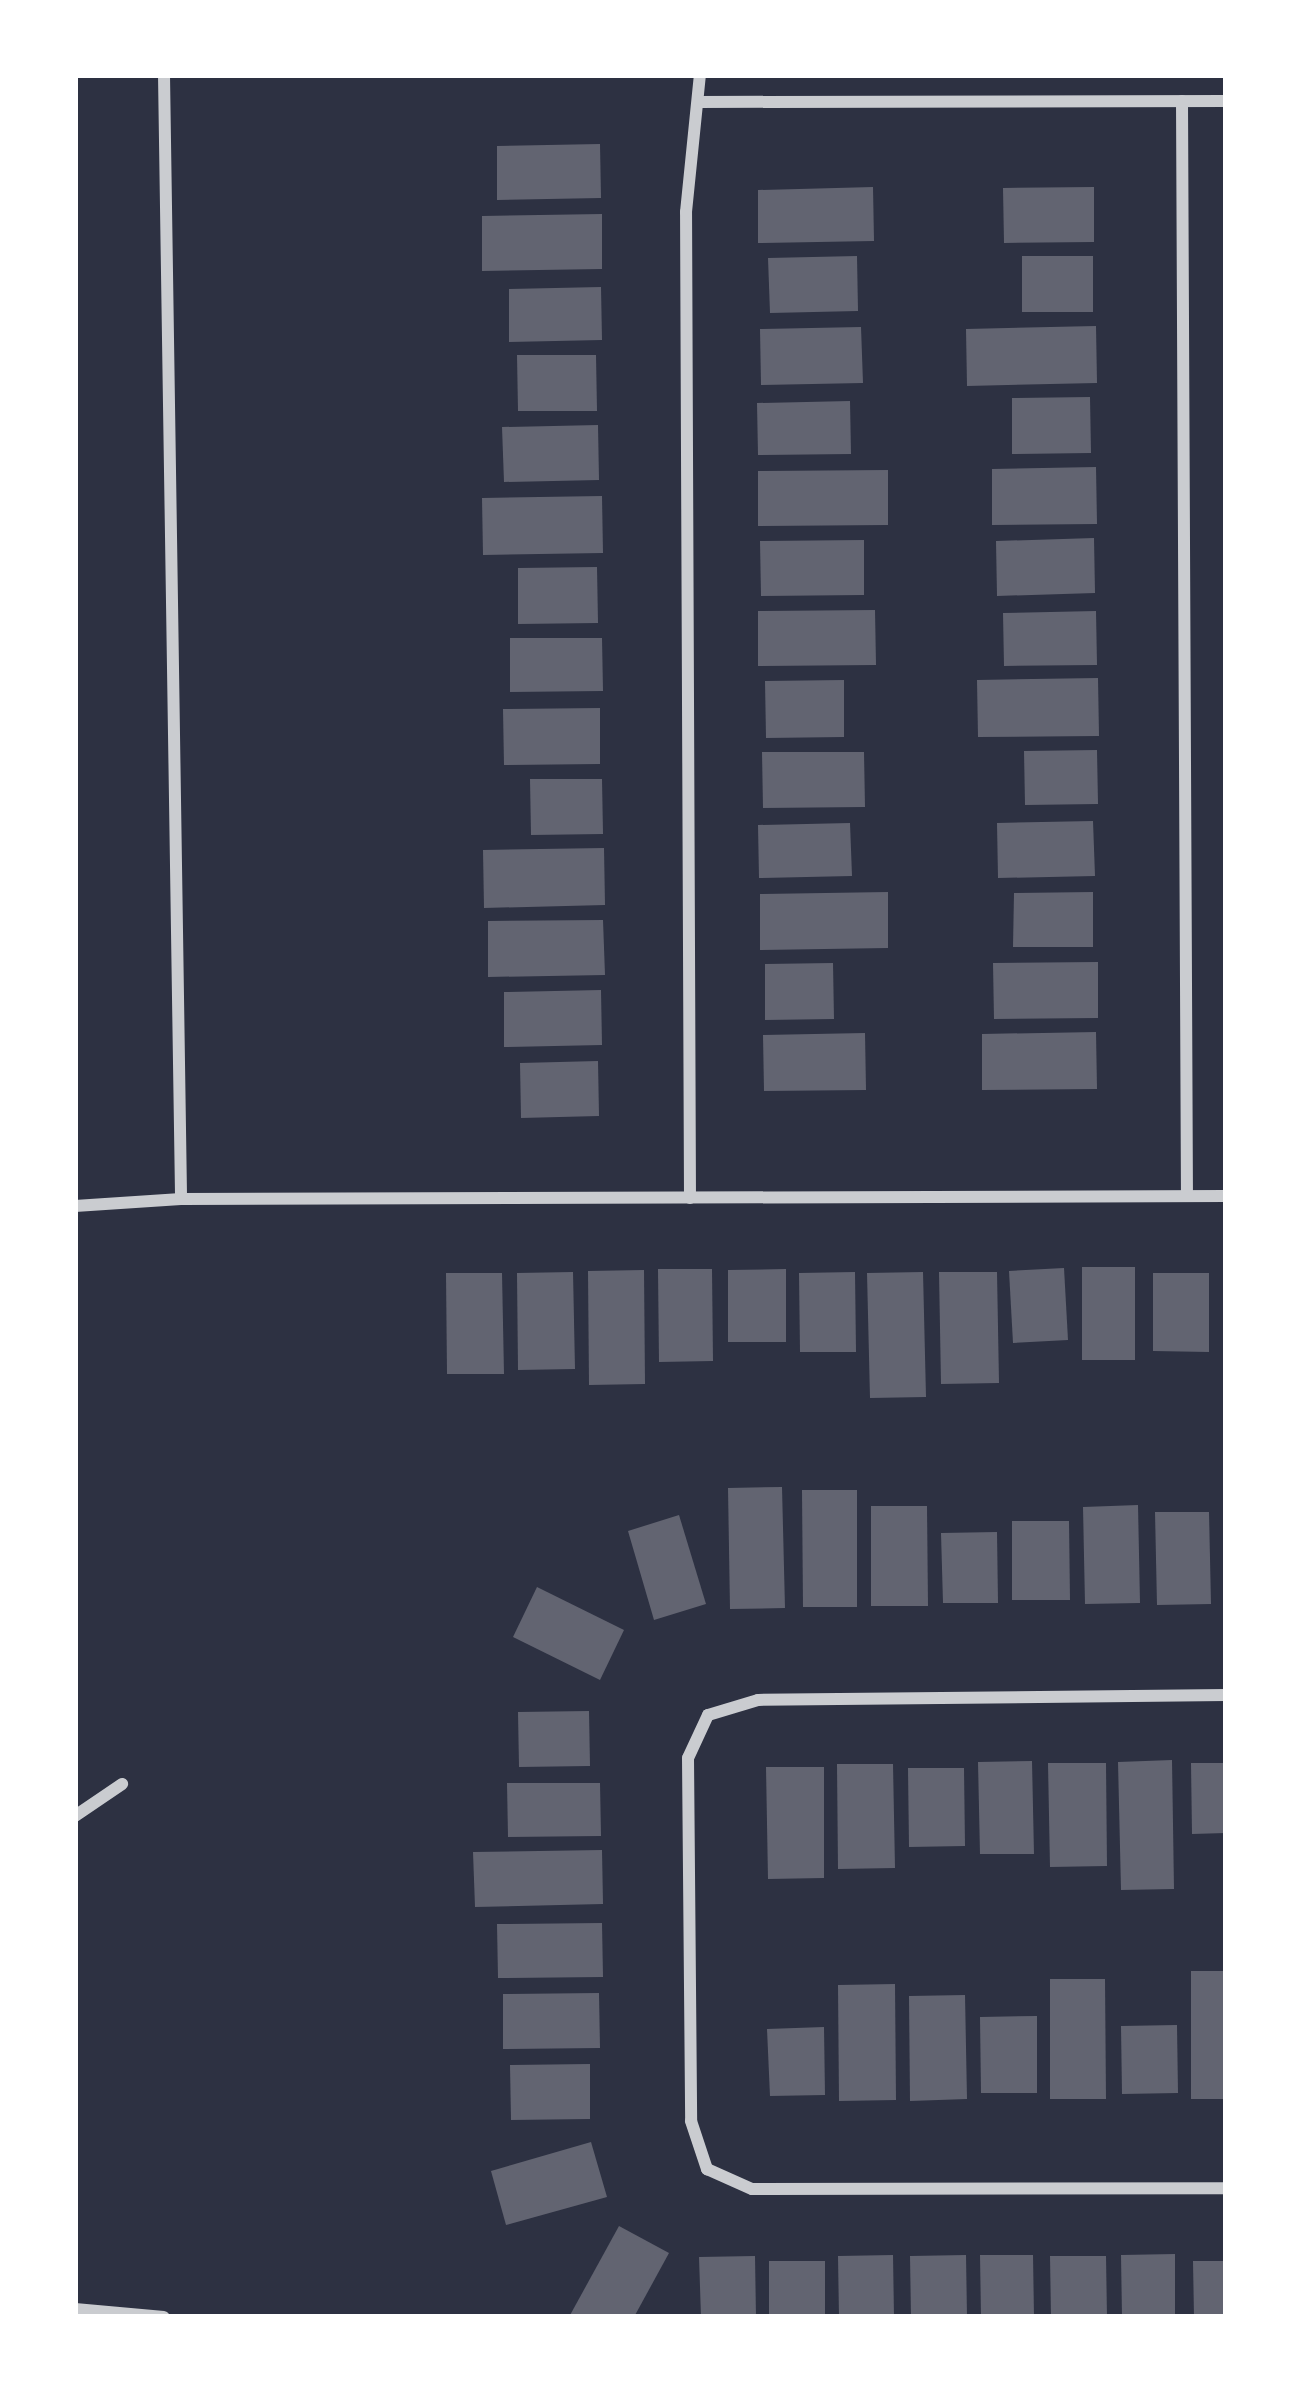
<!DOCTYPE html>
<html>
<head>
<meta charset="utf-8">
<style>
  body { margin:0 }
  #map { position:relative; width:1301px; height:2392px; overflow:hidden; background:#2d3142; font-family:"Work Sans",sans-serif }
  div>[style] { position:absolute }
  .building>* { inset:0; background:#626471 }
  .minor>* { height:12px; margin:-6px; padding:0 6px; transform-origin:6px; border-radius:6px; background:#caccd0 }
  span { translate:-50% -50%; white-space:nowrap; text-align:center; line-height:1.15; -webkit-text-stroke:12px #fff; paint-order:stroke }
  .frame { position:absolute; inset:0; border:78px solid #fff; pointer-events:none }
</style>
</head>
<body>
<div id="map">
  <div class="building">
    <i style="clip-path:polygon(600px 144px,601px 198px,497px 200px,497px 146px)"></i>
    <i style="clip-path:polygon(873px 187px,874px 241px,758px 243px,758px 190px)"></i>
    <i style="clip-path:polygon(1094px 187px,1094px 242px,1004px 243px,1003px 188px)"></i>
    <i style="clip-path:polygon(602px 214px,602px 269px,482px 271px,482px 216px)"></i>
    <i style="clip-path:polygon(857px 256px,858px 311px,770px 313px,768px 258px)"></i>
    <i style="clip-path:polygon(1022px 256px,1093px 256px,1093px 312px,1022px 312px)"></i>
    <i style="clip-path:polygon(601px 287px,602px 340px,509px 342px,509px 289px)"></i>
    <i style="clip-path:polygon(1096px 326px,1097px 383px,967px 386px,966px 329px)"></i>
    <i style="clip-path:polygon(861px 327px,863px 383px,761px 385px,760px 329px)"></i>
    <i style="clip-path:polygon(517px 355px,596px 355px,597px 411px,518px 411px)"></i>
    <i style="clip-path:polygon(1090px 397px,1091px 453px,1012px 454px,1012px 398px)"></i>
    <i style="clip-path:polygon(850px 401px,851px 454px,758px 455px,757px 403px)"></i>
    <i style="clip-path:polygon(598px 425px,599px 480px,504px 482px,502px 427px)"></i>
    <i style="clip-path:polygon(1096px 467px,1097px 524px,992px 525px,992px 469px)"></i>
    <i style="clip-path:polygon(888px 470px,888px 525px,758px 526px,758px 471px)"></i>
    <i style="clip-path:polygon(602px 496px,603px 553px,483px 555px,482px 498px)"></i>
    <i style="clip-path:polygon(1094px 538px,1095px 593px,997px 596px,996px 541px)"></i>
    <i style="clip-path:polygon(864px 540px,864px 595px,761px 596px,760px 541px)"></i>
    <i style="clip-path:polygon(597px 567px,598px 623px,518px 624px,518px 568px)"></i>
    <i style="clip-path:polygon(875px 610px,876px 665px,758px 666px,758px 611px)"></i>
    <i style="clip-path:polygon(1096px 611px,1097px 665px,1004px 666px,1003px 613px)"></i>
    <i style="clip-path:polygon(510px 638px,602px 638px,603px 691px,510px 692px)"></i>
    <i style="clip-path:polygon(1098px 678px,1099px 736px,978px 737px,977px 680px)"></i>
    <i style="clip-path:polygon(844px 680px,844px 737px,766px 738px,765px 681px)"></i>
    <i style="clip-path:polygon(600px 708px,600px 764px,504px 765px,503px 709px)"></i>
    <i style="clip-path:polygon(1097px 750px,1098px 804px,1025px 805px,1024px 751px)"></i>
    <i style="clip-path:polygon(762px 752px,864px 752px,865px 807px,763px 808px)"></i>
    <i style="clip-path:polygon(530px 779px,602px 779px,603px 834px,531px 835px)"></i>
    <i style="clip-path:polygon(1093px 821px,1095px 876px,998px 878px,997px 823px)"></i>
    <i style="clip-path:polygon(850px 823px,852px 876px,759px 878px,758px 825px)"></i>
    <i style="clip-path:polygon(604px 848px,605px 905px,484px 908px,483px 850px)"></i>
    <i style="clip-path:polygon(888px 892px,888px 948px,760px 950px,760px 894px)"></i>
    <i style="clip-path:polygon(1093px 892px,1093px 947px,1013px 947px,1014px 893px)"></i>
    <i style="clip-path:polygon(603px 920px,605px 975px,488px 977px,488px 921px)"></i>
    <i style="clip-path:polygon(1098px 962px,1098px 1018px,994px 1019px,993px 963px)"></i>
    <i style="clip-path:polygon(833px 963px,834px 1019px,765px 1020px,765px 964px)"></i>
    <i style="clip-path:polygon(601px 990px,602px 1045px,504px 1047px,504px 992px)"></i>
    <i style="clip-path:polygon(1096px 1032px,1097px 1089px,982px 1090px,982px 1034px)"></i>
    <i style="clip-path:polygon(865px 1033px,866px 1090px,764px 1091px,763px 1035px)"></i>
    <i style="clip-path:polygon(598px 1061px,599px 1116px,521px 1118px,520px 1063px)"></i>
    <i style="clip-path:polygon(1082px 1267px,1135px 1267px,1135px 1360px,1082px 1360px)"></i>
    <i style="clip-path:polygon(1064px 1268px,1068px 1340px,1013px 1343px,1009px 1271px)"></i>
    <i style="clip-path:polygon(658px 1269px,712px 1269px,713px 1361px,659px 1362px)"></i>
    <i style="clip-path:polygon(786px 1269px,786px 1342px,728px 1342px,728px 1270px)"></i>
    <i style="clip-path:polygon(644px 1270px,645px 1384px,589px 1385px,588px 1271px)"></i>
    <i style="clip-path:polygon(573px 1272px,575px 1369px,518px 1370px,517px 1273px)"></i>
    <i style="clip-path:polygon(855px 1272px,856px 1352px,800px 1352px,799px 1273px)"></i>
    <i style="clip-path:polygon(923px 1272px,926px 1397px,870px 1398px,867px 1273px)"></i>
    <i style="clip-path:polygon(939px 1272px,997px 1272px,999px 1383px,941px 1384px)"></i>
    <i style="clip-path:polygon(446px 1273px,502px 1273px,504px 1374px,447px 1374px)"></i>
    <i style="clip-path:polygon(1153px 1273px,1209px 1273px,1209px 1352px,1153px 1351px)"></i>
    <i style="clip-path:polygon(782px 1487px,785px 1608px,730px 1609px,728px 1488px)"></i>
    <i style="clip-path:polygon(802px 1490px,857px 1490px,857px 1607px,803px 1607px)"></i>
    <i style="clip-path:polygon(1138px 1505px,1140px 1603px,1085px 1604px,1083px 1507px)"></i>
    <i style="clip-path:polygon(871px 1506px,927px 1506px,928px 1606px,871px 1606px)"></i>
    <i style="clip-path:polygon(1155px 1512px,1209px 1512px,1211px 1604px,1157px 1605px)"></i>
    <i style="clip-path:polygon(679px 1515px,706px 1604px,654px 1620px,628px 1531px)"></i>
    <i style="clip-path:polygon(1012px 1521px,1069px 1521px,1070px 1600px,1012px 1600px)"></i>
    <i style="clip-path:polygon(997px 1532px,998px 1603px,943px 1603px,941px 1533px)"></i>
    <i style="clip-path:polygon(537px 1587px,624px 1630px,600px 1680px,513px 1637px)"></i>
    <i style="clip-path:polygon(589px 1711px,590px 1766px,519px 1767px,518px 1712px)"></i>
    <i style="clip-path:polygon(1172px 1760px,1174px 1889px,1121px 1890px,1118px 1762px)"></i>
    <i style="clip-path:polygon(1032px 1761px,1034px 1854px,980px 1854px,978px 1762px)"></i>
    <i style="clip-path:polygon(1048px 1763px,1106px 1763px,1107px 1866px,1050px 1867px)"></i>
    <i style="clip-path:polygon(1191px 1763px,1226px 1763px,1226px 1833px,1192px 1834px)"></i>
    <i style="clip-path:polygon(837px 1764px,893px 1764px,895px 1868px,838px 1869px)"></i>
    <i style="clip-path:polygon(766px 1767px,824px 1767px,824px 1878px,768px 1879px)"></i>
    <i style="clip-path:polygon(908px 1768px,964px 1768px,965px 1846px,909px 1847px)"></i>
    <i style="clip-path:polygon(507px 1783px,600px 1783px,601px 1836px,508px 1837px)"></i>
    <i style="clip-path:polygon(602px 1850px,603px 1904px,475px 1907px,473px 1852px)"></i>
    <i style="clip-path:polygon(602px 1923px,603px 1977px,498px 1978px,497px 1924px)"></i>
    <i style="clip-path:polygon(1191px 1971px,1226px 1971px,1226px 2099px,1191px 2099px)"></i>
    <i style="clip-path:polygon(1050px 1979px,1105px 1979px,1106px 2099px,1050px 2099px)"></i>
    <i style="clip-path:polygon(895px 1984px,896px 2100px,839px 2101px,838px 1985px)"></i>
    <i style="clip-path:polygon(599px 1993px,600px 2048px,503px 2049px,503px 1994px)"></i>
    <i style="clip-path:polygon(965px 1995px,967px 2099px,910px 2101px,909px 1996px)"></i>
    <i style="clip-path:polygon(1037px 2016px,1037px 2093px,981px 2093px,980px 2017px)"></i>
    <i style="clip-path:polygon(1177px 2025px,1178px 2093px,1122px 2094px,1121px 2026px)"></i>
    <i style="clip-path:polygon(824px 2027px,825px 2095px,770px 2096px,767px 2029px)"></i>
    <i style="clip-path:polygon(590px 2064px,590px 2119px,511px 2120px,510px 2065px)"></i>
    <i style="clip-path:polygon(591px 2142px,607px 2197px,506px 2225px,491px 2171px)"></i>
    <i style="clip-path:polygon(619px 2226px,669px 2253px,634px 2317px,569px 2317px)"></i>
    <i style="clip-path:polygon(1175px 2254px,1175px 2317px,1122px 2317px,1121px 2255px)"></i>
    <i style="clip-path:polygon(893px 2255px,894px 2317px,839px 2317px,838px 2256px)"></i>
    <i style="clip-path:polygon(966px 2255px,967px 2317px,911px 2317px,910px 2256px)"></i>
    <i style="clip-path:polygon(980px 2255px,1033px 2255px,1034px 2317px,981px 2317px)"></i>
    <i style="clip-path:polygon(755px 2256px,756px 2317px,701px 2317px,699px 2257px)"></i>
    <i style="clip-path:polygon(1050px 2256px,1106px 2256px,1107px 2317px,1051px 2317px)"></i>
    <i style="clip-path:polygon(769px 2261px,825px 2261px,825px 2317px,769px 2317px)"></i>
    <i style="clip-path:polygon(1193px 2261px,1226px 2261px,1226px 2317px,1194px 2317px)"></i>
  </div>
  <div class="minor">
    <i style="left:164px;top:75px;width:1124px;rotate:89.13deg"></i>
    <i style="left:1182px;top:101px;width:1095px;rotate:89.74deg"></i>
    <i style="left:698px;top:102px;width:528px;rotate:-0.11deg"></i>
    <i style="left:690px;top:1198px;width:986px;rotate:-90.23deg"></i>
    <i style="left:686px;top:212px;width:138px;rotate:-84.2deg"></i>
    <i style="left:75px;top:1206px;width:106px;rotate:-3.8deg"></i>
    <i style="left:181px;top:1199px;width:1045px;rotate:-0.16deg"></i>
    <i style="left:1226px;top:1695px;width:468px;rotate:179.4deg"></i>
    <i style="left:758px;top:1700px;width:52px;rotate:163.3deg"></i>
    <i style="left:708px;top:1715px;width:47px;rotate:114.9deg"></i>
    <i style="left:688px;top:1758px;width:363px;rotate:89.5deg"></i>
    <i style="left:691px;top:2121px;width:51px;rotate:71.6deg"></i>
    <i style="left:707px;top:2169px;width:49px;rotate:24deg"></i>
    <i style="left:752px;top:2189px;width:474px;rotate:-0.1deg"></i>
    <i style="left:75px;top:1816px;width:57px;rotate:-34.2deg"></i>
    <i style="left:75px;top:2309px;width:89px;rotate:5.1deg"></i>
  </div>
  <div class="frame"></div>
</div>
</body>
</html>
